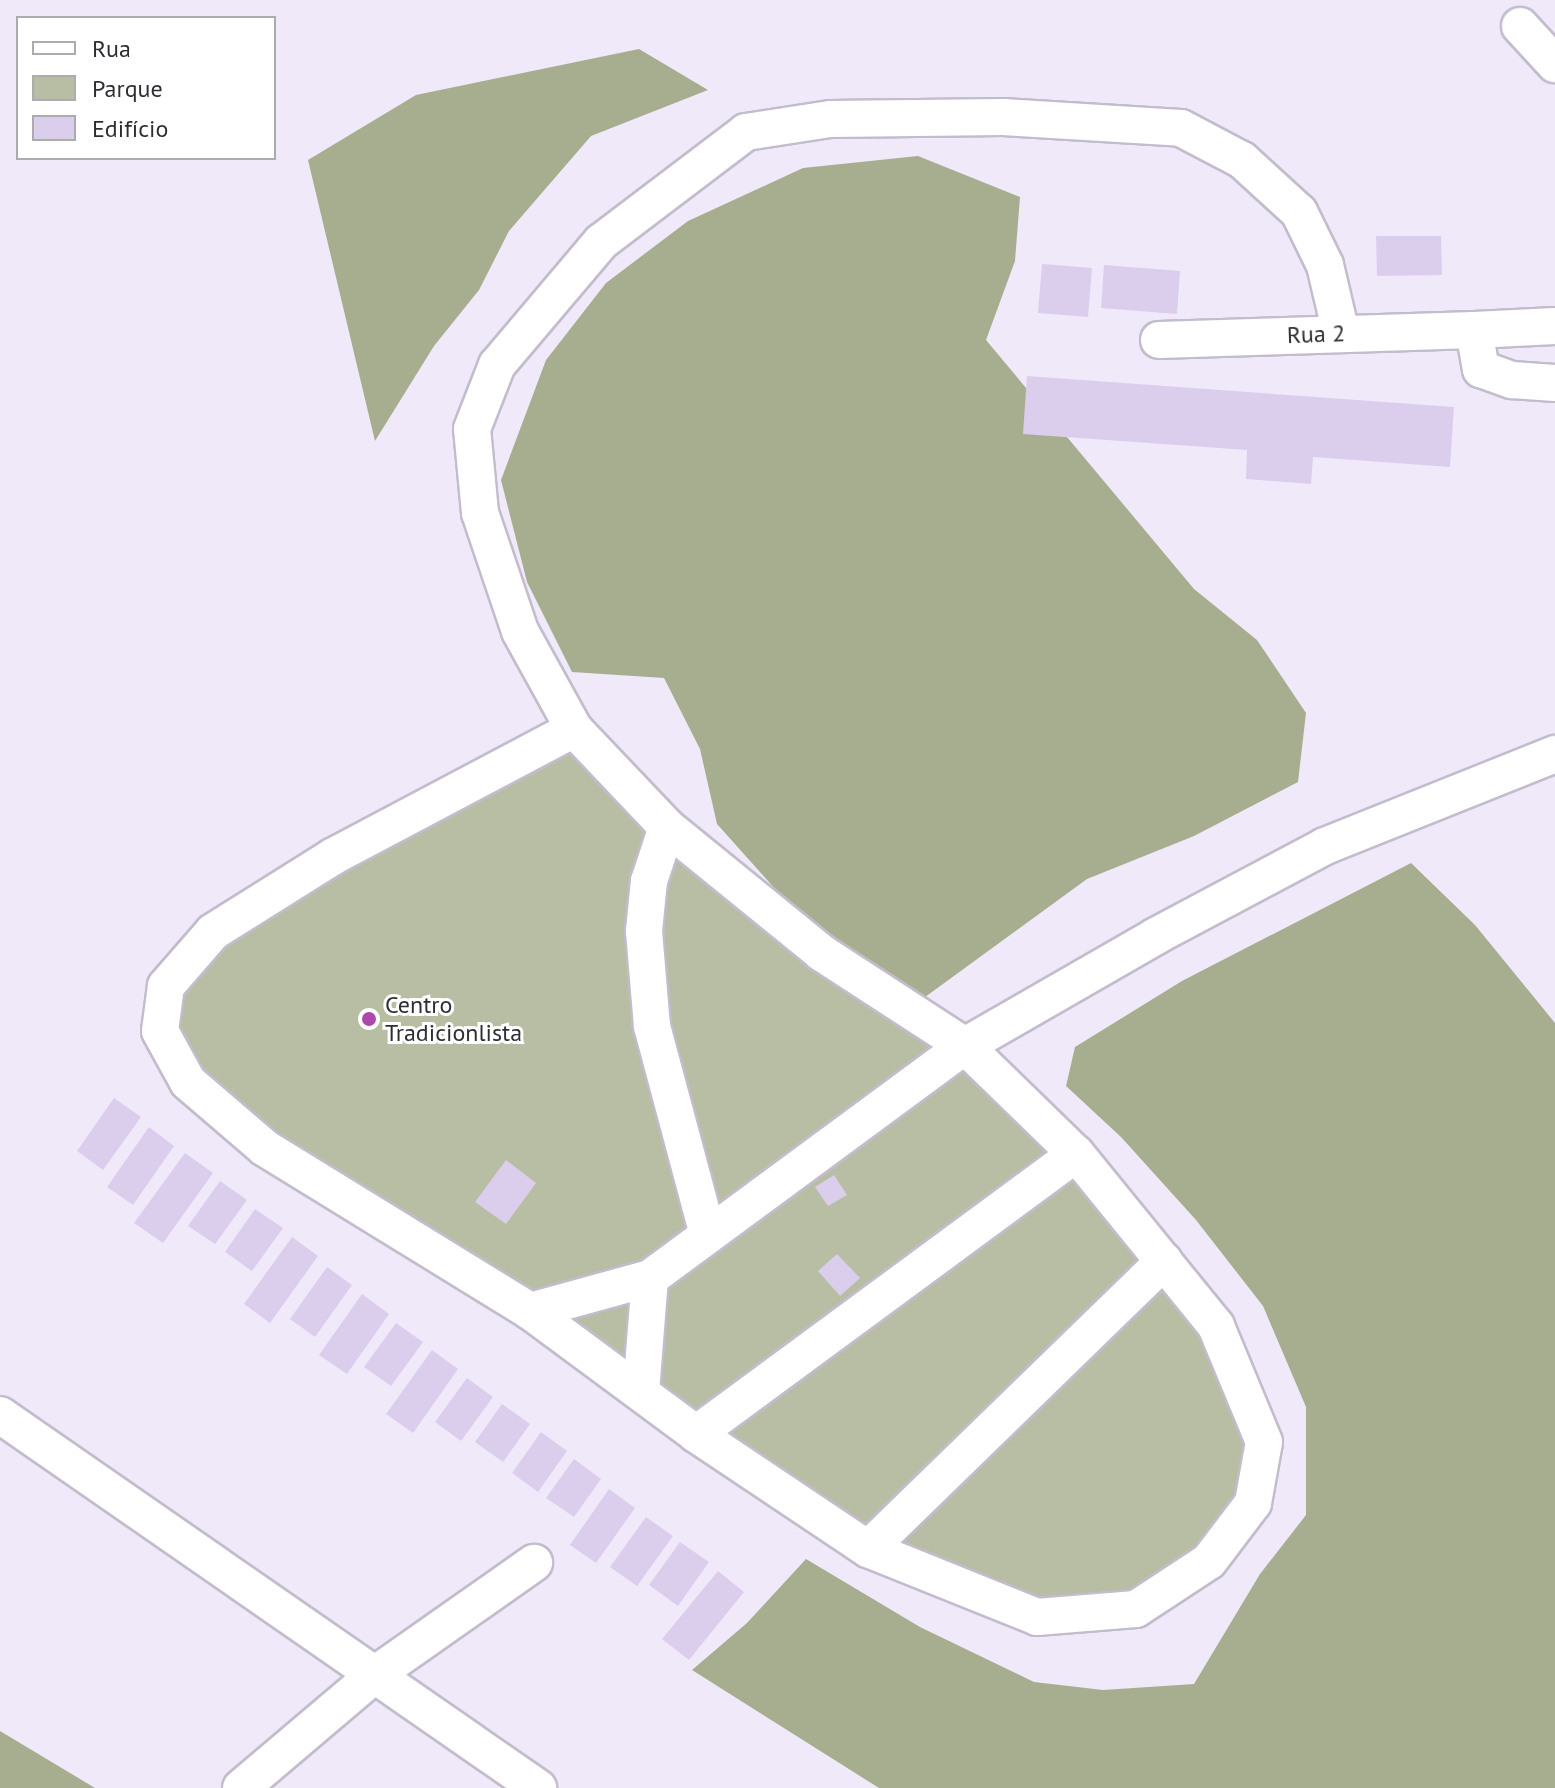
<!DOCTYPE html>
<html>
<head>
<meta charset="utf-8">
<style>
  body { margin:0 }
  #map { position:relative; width:1555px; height:1788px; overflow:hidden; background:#f0e9fa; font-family:"PT Sans",sans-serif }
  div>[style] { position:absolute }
  .green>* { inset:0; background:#b7bea3 }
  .forest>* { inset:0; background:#a7ae8f }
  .building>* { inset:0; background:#dbceed }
  .roads { filter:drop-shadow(2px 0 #c3bccc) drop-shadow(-2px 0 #c3bccc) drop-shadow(0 2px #c3bccc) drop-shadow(0 -2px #c3bccc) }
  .minor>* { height:36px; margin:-18px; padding:0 18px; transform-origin:18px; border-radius:18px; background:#fff }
  .dots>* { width:22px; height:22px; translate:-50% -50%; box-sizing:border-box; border:4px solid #fff; border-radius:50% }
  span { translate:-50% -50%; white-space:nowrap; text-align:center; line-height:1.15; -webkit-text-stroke:6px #fff; paint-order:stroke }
  .street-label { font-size:24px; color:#2f2d33 }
  .poi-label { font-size:24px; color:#2f2d33 }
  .left { translate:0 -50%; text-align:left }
  .legend { position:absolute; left:16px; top:16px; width:260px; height:144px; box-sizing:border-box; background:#fff; border:2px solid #acabad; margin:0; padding:10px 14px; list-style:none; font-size:24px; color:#2f2d33 }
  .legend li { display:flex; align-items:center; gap:16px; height:40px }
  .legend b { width:40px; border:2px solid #acabad }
</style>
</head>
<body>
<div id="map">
  <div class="green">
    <i style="clip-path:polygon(574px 729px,626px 784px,965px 1046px,1216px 1326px,1264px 1442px,1253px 1503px,1136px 1609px,1037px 1617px,868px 1549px,188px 1082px,166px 986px,213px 932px)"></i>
  </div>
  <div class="forest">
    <i style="clip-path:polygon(639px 49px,708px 90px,591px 136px,509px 231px,479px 290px,434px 346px,375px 441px,308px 160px,416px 95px)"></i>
    <i style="clip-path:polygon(918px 156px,1020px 197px,1015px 261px,986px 340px,1194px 589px,1257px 640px,1306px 713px,1298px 782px,1194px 836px,1087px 879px,921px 1000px,793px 909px,717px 824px,700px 749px,664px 678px,572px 672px,527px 582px,501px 480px,546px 360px,606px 283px,688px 221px,803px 168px)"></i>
    <i style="clip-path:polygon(1411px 863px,1475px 925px,1555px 1023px,1555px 1788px,879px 1788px,692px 1670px,747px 1623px,806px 1559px,920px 1627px,1034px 1682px,1103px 1690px,1194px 1684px,1260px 1574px,1306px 1515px,1306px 1407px,1263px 1306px,1196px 1220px,1121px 1137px,1066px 1086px,1075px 1047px,1182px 981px)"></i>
    <i style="clip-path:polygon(0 1731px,95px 1788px,0 1788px)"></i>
  </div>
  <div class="building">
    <i style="clip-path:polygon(1376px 236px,1441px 236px,1442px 275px,1377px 276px)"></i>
    <i style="clip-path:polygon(1042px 264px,1092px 268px,1088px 317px,1038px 313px)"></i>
    <i style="clip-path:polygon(1104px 265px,1180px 271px,1177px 314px,1101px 308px)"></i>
    <i style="clip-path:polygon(1027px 376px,1454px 407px,1450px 467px,1313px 457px,1311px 484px,1246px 479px,1247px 450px,1023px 434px)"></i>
    <i style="clip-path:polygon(114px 1098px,141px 1117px,103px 1170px,77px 1151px)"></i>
    <i style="clip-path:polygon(149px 1127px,174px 1146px,133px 1205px,107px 1187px)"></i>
    <i style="clip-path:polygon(185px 1153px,213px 1173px,163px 1243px,134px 1223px)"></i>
    <i style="clip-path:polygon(506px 1160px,536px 1183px,506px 1224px,475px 1202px)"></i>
    <i style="clip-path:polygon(834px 1175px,847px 1195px,828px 1206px,815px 1187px)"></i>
    <i style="clip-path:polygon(220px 1181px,247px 1200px,215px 1244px,188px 1226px)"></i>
    <i style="clip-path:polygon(255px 1209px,283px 1228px,252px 1271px,225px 1252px)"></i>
    <i style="clip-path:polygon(292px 1237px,318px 1256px,270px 1323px,244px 1304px)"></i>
    <i style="clip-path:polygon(837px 1254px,860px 1278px,840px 1296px,818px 1271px)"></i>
    <i style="clip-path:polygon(327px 1267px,352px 1285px,315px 1337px,290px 1319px)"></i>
    <i style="clip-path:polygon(362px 1294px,389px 1314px,347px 1374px,319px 1355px)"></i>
    <i style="clip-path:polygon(396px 1323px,423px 1342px,391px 1386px,364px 1367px)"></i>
    <i style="clip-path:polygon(432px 1350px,458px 1369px,413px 1433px,386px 1414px)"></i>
    <i style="clip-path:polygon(467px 1378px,493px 1397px,461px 1441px,435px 1422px)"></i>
    <i style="clip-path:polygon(502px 1404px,530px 1424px,503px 1462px,475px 1442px)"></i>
    <i style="clip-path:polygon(541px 1432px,567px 1451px,538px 1492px,512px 1473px)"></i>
    <i style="clip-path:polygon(574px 1459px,601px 1479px,574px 1517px,546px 1498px)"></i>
    <i style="clip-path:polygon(609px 1489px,635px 1508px,596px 1563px,570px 1545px)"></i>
    <i style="clip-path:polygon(646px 1517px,673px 1536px,637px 1586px,610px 1567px)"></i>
    <i style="clip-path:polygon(680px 1542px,709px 1562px,678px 1606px,649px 1585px)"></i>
    <i style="clip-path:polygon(718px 1571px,744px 1592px,689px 1660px,662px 1639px)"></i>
  </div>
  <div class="roads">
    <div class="minor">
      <i style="left:1520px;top:26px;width:52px;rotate:47.4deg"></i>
      <i style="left:1474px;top:330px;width:81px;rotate:-2.8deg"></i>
      <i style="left:1159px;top:340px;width:315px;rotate:-1.8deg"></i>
      <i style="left:1474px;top:330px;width:40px;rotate:80deg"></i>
      <i style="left:1481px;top:369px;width:33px;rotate:20deg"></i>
      <i style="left:1512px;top:380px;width:43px;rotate:4deg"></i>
      <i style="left:574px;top:729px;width:272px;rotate:152.1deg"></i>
      <i style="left:334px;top:856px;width:143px;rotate:147.9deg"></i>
      <i style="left:213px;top:932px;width:72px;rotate:131deg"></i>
      <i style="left:166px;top:986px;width:45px;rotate:97.6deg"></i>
      <i style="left:160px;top:1031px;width:58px;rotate:61.2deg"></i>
      <i style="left:188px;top:1082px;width:101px;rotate:40.6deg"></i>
      <i style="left:265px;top:1148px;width:311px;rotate:31.6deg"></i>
      <i style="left:530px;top:1311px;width:207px;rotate:36.5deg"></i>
      <i style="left:696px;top:1434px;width:207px;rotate:33.8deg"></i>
      <i style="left:868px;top:1549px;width:182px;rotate:21.9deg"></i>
      <i style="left:1037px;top:1617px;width:99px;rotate:-4.6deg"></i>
      <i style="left:1136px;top:1609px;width:87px;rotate:-33.3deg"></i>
      <i style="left:1209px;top:1561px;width:73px;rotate:-52.8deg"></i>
      <i style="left:1253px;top:1503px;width:62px;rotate:-79.8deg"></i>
      <i style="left:1264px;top:1442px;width:126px;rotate:-112.5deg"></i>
      <i style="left:1216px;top:1326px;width:222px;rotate:-129.1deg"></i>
      <i style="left:1076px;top:1154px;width:155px;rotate:-135.8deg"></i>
      <i style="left:965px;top:1046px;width:171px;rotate:-147deg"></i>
      <i style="left:822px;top:953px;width:200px;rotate:-140.9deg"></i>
      <i style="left:667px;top:827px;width:135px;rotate:-133.5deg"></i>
      <i style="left:574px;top:729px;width:112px;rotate:-118.9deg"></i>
      <i style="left:520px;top:631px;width:125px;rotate:-108.7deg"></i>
      <i style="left:480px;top:513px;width:84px;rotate:-95.4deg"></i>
      <i style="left:472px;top:429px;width:69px;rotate:-68.7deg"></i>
      <i style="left:497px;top:365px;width:161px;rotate:-49.8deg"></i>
      <i style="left:601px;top:242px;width:182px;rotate:-37.2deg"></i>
      <i style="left:746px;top:132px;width:85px;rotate:-8.8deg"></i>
      <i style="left:830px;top:119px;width:173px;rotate:-0.7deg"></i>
      <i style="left:1003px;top:117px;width:178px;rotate:3.5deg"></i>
      <i style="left:1181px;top:128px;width:69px;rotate:27.7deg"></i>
      <i style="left:1242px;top:160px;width:77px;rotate:42.4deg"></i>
      <i style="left:1299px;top:212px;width:59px;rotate:63.9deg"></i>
      <i style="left:1325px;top:265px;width:70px;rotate:76.8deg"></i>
      <i style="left:667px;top:827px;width:57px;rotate:108.4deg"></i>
      <i style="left:649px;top:881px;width:50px;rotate:95.7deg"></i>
      <i style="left:644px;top:931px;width:95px;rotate:85.2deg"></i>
      <i style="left:652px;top:1026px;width:216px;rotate:75deg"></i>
      <i style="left:530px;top:1311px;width:124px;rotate:-15.4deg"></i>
      <i style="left:650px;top:1278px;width:391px;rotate:-36.4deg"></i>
      <i style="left:965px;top:1046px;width:220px;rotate:-29.9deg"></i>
      <i style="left:1156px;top:936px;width:191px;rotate:-28deg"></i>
      <i style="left:1325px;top:846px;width:248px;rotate:-21.8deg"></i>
      <i style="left:641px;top:1392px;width:114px;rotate:-85.5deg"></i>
      <i style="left:0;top:1415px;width:655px;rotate:34.73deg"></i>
      <i style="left:696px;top:1434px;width:472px;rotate:-36.4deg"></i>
      <i style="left:868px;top:1549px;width:413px;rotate:-44.2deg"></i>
      <i style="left:241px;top:1788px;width:173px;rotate:-40.3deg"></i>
      <i style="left:373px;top:1676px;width:197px;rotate:-35.1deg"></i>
    </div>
  </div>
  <div class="dots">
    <i style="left:369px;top:1019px;background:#ae48ac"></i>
  </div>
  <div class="street-label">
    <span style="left:1316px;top:334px;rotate:-2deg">Rua 2</span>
  </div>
  <div class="poi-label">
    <span class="left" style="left:385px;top:1019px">Centro<br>Tradicionlista</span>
  </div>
  <ul class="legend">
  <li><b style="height:10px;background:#fff"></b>Rua</li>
  <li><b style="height:22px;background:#b7bea3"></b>Parque</li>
  <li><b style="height:22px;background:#dbceed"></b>Edifício</li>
  </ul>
</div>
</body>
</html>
